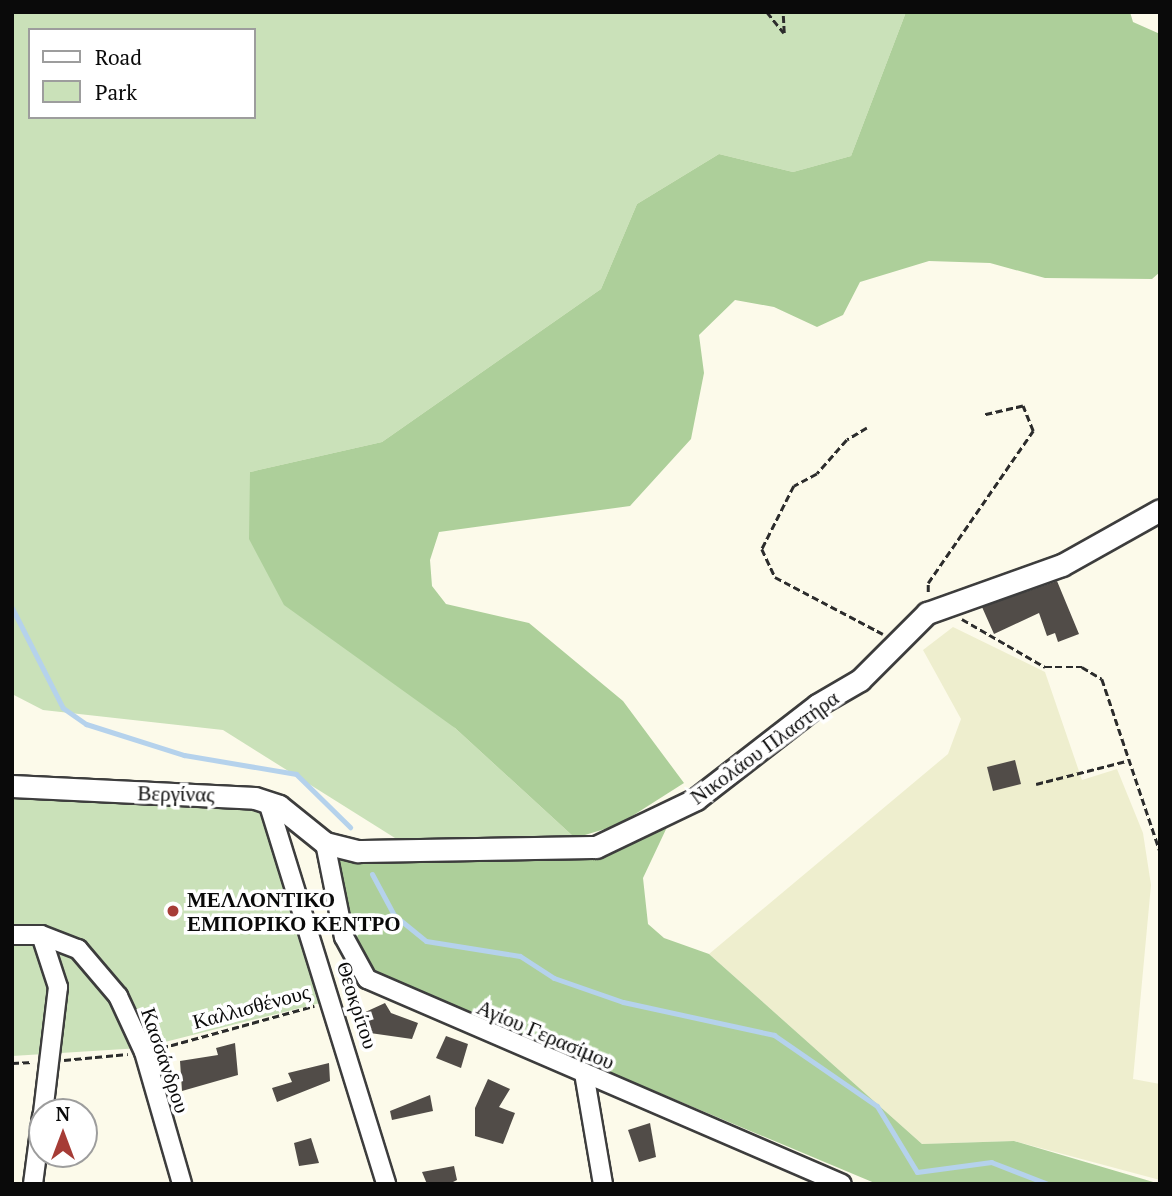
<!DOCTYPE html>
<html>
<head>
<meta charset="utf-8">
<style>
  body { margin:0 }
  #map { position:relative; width:1172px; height:1196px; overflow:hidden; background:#fcfaea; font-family:"PT Serif",serif }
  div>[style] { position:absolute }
  .farmland>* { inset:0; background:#eeeece }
  .green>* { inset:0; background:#cae1b9 }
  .forest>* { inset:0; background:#adcf9a }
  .stream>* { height:5px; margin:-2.5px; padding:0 2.5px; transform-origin:2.5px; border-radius:2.5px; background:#b5d2ec }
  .building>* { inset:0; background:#514c48 }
  .path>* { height:2.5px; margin-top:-1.25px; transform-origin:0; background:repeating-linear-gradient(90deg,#2c2c2c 0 7px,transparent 0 10.5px) }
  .roads { filter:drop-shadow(2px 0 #3d3d3d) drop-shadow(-2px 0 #3d3d3d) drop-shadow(0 2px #3d3d3d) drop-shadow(0 -2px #3d3d3d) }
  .minor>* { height:18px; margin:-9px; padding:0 9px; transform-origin:9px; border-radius:9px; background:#fff }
  .tertiary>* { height:21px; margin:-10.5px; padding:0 10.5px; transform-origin:10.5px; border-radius:10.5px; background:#fff }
  .dots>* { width:19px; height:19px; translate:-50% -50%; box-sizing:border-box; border:4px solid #fff; border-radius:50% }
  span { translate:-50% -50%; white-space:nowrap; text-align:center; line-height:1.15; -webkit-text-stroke:7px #fff; paint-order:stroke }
  .street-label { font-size:21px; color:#0a0a0a }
  .poi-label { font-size:21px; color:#0a0a0a; font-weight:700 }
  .left { translate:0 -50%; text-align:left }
  .frame { position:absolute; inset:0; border:14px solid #0a0a0a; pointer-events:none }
  .legend { position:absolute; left:28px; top:28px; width:228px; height:91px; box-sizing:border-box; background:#fff; border:2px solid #9d9d9d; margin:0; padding:9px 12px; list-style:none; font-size:21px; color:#0a0a0a }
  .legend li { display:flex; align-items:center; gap:14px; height:35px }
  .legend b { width:35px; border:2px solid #9d9d9d }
  .north { position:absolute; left:28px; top:1098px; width:70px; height:70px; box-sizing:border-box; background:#fff; border:2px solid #9d9d9d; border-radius:50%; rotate:0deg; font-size:19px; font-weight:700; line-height:28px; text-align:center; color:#0a0a0a }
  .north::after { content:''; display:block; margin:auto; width:24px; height:32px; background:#a63c36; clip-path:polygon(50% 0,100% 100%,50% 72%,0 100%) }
</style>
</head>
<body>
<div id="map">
  <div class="farmland">
    <i style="clip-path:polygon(953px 627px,1045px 672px,1082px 780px,1117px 769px,1143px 833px,1151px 885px,1133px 1079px,1160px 1084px,1160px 1180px,1014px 1141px,922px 1144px,709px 954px,948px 754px,961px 719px,923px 650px)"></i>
  </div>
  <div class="green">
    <i style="clip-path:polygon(evenodd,12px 12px,906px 12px,851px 156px,793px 172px,719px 154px,637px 204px,601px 289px,382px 442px,250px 472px,455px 728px,575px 838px,395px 838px,223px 730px,43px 710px,12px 694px,12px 12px,30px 30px,254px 30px,254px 117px,30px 117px,30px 30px)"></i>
    <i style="clip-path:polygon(12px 790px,268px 802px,332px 1000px,141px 1048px,12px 1056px)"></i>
  </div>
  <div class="forest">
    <i style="clip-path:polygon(906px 12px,1130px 12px,1133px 22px,1160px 34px,1160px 272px,1152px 279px,1045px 278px,990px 263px,929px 261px,860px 282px,843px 315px,817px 327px,774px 307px,735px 300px,699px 335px,704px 373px,691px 439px,630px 506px,439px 532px,430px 560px,432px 586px,446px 604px,529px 623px,623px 701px,684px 783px,618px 825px,575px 838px,455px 728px,284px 605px,249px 539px,250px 472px,382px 442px,601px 289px,637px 204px,719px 154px,793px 172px,851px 156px)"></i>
    <i style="clip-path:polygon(668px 825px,643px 878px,648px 924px,664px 938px,709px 954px,922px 1144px,1014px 1141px,1160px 1184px,877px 1184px,373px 973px,352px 949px,335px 856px,588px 854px)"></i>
  </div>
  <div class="stream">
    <i style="left:12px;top:608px;width:112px;rotate:63deg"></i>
    <i style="left:63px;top:708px;width:28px;rotate:35deg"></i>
    <i style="left:86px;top:724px;width:103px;rotate:17.6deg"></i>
    <i style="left:184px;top:755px;width:114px;rotate:9.6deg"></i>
    <i style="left:296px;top:774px;width:76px;rotate:44.5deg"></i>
    <i style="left:372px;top:874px;width:47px;rotate:61.8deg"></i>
    <i style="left:394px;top:915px;width:41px;rotate:39.1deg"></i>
    <i style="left:426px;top:941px;width:95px;rotate:9.1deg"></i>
    <i style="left:520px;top:956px;width:40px;rotate:32.9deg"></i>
    <i style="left:554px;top:978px;width:73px;rotate:19.2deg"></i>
    <i style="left:623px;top:1002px;width:155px;rotate:12.3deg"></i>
    <i style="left:774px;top:1035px;width:125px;rotate:34.6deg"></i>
    <i style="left:877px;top:1106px;width:77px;rotate:58.8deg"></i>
    <i style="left:917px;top:1172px;width:75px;rotate:-7.7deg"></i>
    <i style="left:991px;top:1162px;width:61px;rotate:21.1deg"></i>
  </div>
  <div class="building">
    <i style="clip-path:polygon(1057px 581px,1079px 634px,1058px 642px,1055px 633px,1047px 636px,1039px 613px,994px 634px,982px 607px)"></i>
    <i style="clip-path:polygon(1015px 760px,1021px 784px,993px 791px,987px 767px)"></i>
    <i style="clip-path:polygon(385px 1003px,391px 1013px,418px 1023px,412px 1039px,370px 1033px,361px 1014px)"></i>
    <i style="clip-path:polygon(446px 1036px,468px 1044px,461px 1068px,436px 1058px)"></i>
    <i style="clip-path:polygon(235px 1043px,238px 1075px,182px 1091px,180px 1061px,218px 1055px,216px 1048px)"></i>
    <i style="clip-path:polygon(329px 1063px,330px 1081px,277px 1102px,272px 1088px,292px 1082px,288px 1073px)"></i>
    <i style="clip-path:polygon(488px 1079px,510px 1089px,499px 1107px,515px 1113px,503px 1144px,475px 1136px,475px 1108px)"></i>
    <i style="clip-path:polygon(430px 1095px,433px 1111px,392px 1120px,390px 1111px)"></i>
    <i style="clip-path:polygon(650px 1123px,656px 1157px,639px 1162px,628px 1130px)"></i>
    <i style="clip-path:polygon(311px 1138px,319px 1163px,299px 1166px,294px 1143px)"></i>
    <i style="clip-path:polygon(454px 1166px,457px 1180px,449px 1184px,427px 1184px,422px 1172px)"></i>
  </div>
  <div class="path">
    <i style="left:767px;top:12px;width:27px;rotate:51deg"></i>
    <i style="left:784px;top:33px;width:21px;rotate:-93deg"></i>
    <i style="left:867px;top:428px;width:23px;rotate:149deg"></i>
    <i style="left:847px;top:440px;width:45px;rotate:131.4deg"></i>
    <i style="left:817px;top:474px;width:26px;rotate:152deg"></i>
    <i style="left:794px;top:486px;width:71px;rotate:116.9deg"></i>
    <i style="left:762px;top:549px;width:31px;rotate:65deg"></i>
    <i style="left:775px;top:577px;width:122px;rotate:27.8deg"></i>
    <i style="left:928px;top:592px;width:9px;rotate:-90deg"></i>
    <i style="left:928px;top:583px;width:185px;rotate:-55.4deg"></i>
    <i style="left:1033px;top:431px;width:27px;rotate:-112deg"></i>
    <i style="left:1023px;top:406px;width:39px;rotate:167deg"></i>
    <i style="left:962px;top:619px;width:96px;rotate:30deg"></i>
    <i style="left:1045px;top:667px;width:37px"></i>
    <i style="left:1082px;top:667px;width:23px;rotate:31deg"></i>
    <i style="left:1102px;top:679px;width:182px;rotate:71.4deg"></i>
    <i style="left:1036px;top:784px;width:93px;rotate:-14.3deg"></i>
    <i style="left:1160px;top:859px;width:15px;rotate:90deg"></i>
    <i style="left:161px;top:1048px;width:159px;rotate:-15.4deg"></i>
    <i style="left:64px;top:1060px;width:64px;rotate:-5.4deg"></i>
    <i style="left:12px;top:1063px;width:21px;rotate:-3deg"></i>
  </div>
  <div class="roads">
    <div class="minor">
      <i style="left:268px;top:802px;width:400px;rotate:72.8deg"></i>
      <i style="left:325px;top:843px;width:96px;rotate:78.6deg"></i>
      <i style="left:344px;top:937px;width:48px;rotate:61.3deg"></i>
      <i style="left:367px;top:979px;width:517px;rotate:23.34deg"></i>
      <i style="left:12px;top:935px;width:29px"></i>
      <i style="left:41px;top:935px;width:40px;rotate:21deg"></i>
      <i style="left:78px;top:949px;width:62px;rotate:49.6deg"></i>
      <i style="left:118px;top:996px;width:62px;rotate:65.1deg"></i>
      <i style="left:144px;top:1052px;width:137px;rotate:73.9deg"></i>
      <i style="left:41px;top:935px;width:55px;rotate:71.9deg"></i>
      <i style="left:58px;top:987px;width:126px;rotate:96.8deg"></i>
      <i style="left:584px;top:1073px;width:113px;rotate:80.3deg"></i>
      <i style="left:33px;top:1184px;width:69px;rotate:-82.5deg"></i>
    </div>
    <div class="tertiary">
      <i style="left:12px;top:786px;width:243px;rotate:2.8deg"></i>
      <i style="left:255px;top:798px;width:25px;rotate:18deg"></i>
      <i style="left:279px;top:806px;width:59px;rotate:38.8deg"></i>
      <i style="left:325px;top:843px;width:34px;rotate:14deg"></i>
      <i style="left:358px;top:851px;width:238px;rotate:-1deg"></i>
      <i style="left:596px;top:847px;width:111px;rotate:-25.6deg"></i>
      <i style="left:696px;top:799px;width:153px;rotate:-37.8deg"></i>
      <i style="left:817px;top:705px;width:50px;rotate:-30.2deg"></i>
      <i style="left:860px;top:680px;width:95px;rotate:-45deg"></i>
      <i style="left:927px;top:613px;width:143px;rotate:-19.6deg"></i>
      <i style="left:1062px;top:565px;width:112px;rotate:-29.3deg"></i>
    </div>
  </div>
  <div class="dots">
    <i style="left:173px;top:911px;background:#a63c36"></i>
  </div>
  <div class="street-label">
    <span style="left:764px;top:747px;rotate:-36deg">Νικολάου Πλαστήρα</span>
    <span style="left:176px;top:793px;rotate:1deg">Βεργίνας</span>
    <span style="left:358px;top:1005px;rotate:72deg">Θεοκρίτου</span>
    <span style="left:251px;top:1006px;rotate:-15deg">Καλλισθένους</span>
    <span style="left:546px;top:1034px;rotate:23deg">Αγίου Γερασίμου</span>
    <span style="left:166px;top:1060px;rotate:71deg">Κασσάνδρου</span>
  </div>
  <div class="poi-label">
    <span class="left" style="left:187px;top:911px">ΜΕΛΛΟΝΤΙΚΟ<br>ΕΜΠΟΡΙΚΟ ΚΕΝΤΡΟ</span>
  </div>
  <div class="frame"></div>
  <ul class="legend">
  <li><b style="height:9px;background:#fff"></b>Road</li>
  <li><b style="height:19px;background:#cae1b9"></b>Park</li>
  </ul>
  <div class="north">N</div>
</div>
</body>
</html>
